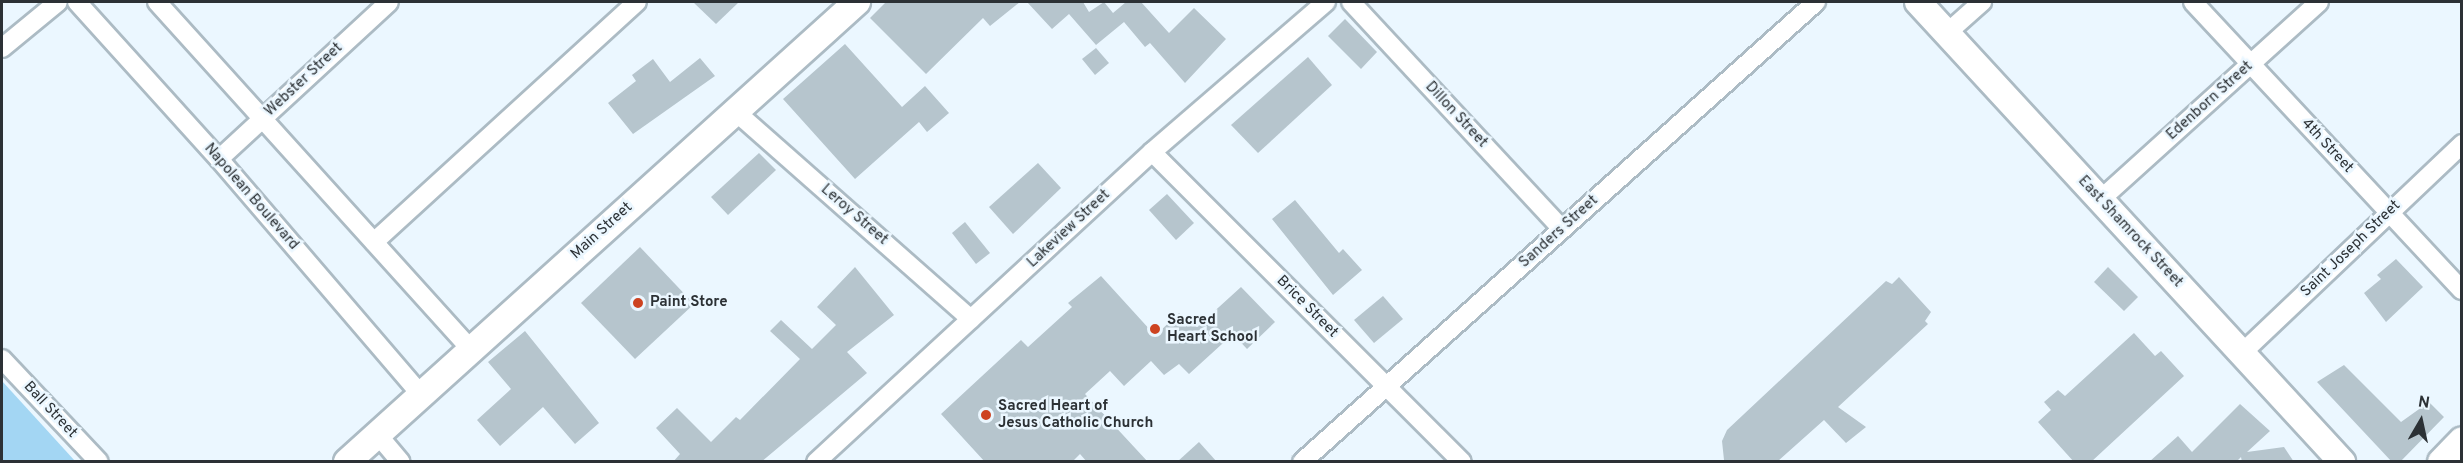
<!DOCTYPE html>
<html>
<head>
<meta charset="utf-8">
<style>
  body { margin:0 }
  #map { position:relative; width:2463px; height:463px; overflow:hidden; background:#ebf7ff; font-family:Overpass,sans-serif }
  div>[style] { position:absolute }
  .green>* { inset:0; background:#a3d6f3 }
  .building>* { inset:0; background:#b6c5cd }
  .roads { filter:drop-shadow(2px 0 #acbbc4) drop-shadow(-2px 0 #acbbc4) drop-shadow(0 2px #acbbc4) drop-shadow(0 -2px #acbbc4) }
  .minor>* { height:18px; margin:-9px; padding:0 9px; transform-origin:9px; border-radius:9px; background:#fff }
  .secondary>* { height:26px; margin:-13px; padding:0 13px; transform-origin:13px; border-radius:13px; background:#fff }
  .dots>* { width:16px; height:16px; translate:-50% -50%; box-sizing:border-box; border:3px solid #ebf7ff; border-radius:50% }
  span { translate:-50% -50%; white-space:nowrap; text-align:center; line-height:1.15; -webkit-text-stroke:5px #ebf7ff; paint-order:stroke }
  .street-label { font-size:15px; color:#2c3135 }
  .poi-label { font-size:15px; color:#2c3135; font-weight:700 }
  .left { translate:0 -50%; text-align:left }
  .frame { position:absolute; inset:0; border:3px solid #2c3135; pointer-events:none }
  .north { position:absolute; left:2391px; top:391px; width:60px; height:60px; -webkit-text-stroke:4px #ebf7ff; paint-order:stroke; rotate:9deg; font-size:16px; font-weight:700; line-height:24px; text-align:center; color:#2c3135 }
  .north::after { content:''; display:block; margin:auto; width:21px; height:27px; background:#2c3135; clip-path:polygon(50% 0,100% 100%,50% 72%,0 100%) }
</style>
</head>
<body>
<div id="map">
  <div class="green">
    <i style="clip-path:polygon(2px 381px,75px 461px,2px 461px)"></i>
  </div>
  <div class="building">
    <i style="clip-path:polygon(693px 2px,739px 2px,716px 24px)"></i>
    <i style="clip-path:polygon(886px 2px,1020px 2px,990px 26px,983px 18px,926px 74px,870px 18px)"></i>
    <i style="clip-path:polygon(1027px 2px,1083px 2px,1089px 12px,1104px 2px,1113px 13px,1126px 2px,1141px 2px,1169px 33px,1194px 8px,1226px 39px,1185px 83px,1150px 43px,1145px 47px,1124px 22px,1096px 45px,1069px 14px,1052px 29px)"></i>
    <i style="clip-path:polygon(1345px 19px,1377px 52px,1361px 69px,1328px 36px)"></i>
    <i style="clip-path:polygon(845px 44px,902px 107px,925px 86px,949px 113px,927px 132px,919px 122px,855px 179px,783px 99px)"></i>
    <i style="clip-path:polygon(1096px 48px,1109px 63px,1095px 75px,1082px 59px)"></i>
    <i style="clip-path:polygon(1308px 57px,1332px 85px,1258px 153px,1231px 125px)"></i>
    <i style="clip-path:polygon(700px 58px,715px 76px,633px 134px,608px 103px,636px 81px,632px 75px,653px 59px,670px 82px)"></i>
    <i style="clip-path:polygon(759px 153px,776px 170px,728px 215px,711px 197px)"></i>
    <i style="clip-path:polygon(1038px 163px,1061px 188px,1013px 234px,989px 207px)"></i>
    <i style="clip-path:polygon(1167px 194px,1194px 223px,1176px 240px,1149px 210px)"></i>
    <i style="clip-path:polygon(1295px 200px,1339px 253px,1343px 249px,1362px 270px,1333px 295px,1272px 219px)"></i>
    <i style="clip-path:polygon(965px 222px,990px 253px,976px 264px,952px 233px)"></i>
    <i style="clip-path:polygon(640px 247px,694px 304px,635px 359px,581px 303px)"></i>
    <i style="clip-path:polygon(2396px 259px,2423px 287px,2386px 322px,2364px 293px,2381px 279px,2377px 275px)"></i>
    <i style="clip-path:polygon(855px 267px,894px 315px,847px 352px,867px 373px,761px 462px,673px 462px,680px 454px,656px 428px,677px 408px,711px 442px,736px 417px,740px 420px,800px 359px,770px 331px,781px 320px,812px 349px,836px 325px,817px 307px)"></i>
    <i style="clip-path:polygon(2108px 267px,2138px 297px,2124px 311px,2094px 282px)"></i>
    <i style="clip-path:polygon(1101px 276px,1152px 332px,1158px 333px,1179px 313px,1197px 327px,1241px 287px,1275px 322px,1247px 349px,1233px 334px,1189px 374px,1179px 364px,1164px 375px,1151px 361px,1124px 386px,1110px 371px,1085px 394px,1148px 462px,1087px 462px,1080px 454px,1072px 462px,985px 462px,941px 414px,1021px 340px,1028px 347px,1072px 307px,1068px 303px)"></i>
    <i style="clip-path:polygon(1899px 277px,1931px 312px,1925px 321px,1928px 324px,1838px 407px,1866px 427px,1846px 443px,1824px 420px,1777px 462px,1724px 460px,1722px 441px,1727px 430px,1886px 281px,1892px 284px)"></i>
    <i style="clip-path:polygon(1383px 296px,1403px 319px,1374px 343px,1354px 320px)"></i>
    <i style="clip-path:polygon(525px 331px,599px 423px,575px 444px,543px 407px,500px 446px,477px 420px,511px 389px,488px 362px)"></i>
    <i style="clip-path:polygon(2134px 333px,2155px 356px,2161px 351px,2184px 376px,2091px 462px,2074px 462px,2038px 422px,2051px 410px,2044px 402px,2058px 390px,2065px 396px)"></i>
    <i style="clip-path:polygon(2344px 365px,2401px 422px,2429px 402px,2444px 417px,2400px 462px,2392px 462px,2317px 382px)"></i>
    <i style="clip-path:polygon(2240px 404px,2270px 431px,2247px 452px,2284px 447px,2294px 462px,2242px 462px,2241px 457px,2236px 462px,2149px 462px,2178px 436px,2192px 452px)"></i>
    <i style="clip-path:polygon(1199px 442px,1217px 462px,1177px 462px)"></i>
  </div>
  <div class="roads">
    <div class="minor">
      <i style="left:77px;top:2px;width:212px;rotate:47.9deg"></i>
      <i style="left:219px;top:159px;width:311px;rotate:49.4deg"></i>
      <i style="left:157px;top:2px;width:467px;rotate:47.9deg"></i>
      <i style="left:1351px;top:2px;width:310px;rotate:47.1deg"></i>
      <i style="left:2193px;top:2px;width:394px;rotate:47deg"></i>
      <i style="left:1947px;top:33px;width:47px;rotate:-41.5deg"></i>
      <i style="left:2px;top:48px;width:72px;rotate:-39.4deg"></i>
      <i style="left:736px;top:112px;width:313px;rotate:41.4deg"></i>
      <i style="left:1152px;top:152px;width:438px;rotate:45deg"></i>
      <i style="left:219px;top:159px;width:231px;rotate:-42.7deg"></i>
      <i style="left:2100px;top:200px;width:295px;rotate:-42.1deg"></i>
      <i style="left:374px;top:242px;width:356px;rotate:-42.4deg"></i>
      <i style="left:2241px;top:354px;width:305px;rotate:-43.5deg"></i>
      <i style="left:2px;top:359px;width:141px;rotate:46.7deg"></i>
      <i style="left:378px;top:435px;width:35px;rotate:50deg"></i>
      <i style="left:816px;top:462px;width:457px;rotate:-42.7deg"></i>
      <i style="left:1152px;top:152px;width:230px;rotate:-40.8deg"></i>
      <i style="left:1302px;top:462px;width:690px;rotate:-41.83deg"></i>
    </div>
    <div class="secondary">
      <i style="left:1918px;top:2px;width:626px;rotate:47.33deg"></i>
      <i style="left:347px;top:462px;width:687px;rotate:-42.05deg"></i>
      <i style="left:2441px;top:462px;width:30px;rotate:-46deg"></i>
    </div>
  </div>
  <div class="dots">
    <i style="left:638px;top:303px;background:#cd4321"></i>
    <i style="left:1155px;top:329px;background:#cd4321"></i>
    <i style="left:986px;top:415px;background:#cd4321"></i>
  </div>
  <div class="street-label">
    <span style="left:304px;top:80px;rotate:-43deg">Webster Street</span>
    <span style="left:2210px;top:101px;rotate:-42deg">Edenborn Street</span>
    <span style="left:1456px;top:115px;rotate:47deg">Dillon Street</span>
    <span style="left:2327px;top:146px;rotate:47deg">4th Street</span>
    <span style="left:251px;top:197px;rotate:49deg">Napolean Boulevard</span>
    <span style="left:854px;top:215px;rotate:41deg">Leroy Street</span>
    <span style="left:1069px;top:229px;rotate:-43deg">Lakeview Street</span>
    <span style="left:602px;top:231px;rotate:-42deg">Main Street</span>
    <span style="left:1559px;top:232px;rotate:-42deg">Sanders Street</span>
    <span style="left:2130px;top:232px;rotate:47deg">East Shamrock Street</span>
    <span style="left:2351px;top:249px;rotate:-44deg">Saint Joseph Street</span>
    <span style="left:1307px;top:307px;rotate:45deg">Brice Street</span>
    <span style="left:50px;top:410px;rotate:47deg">Ball Street</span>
  </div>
  <div class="poi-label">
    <span class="left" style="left:650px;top:303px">Paint Store</span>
    <span class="left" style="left:1167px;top:329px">Sacred<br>Heart School</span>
    <span class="left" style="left:998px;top:415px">Sacred Heart of<br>Jesus Catholic Church</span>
  </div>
  <div class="frame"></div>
  <div class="north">N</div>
</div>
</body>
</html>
